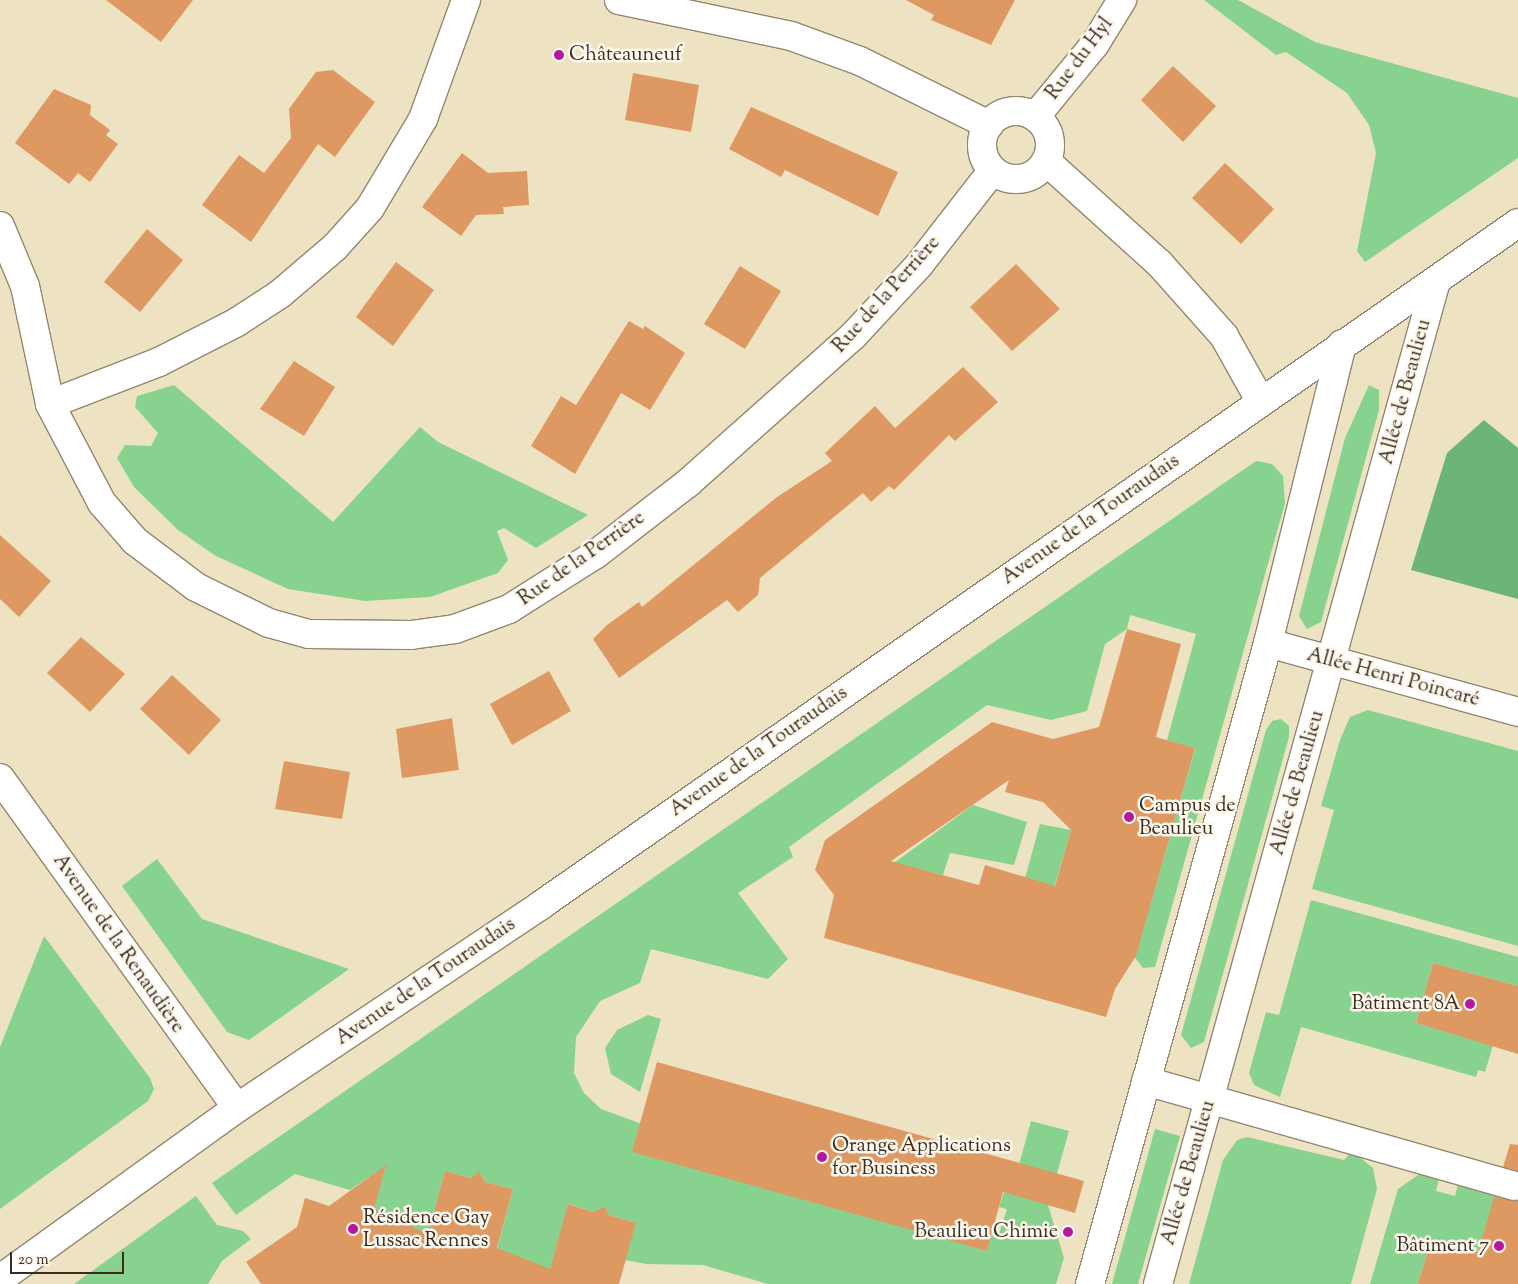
<!DOCTYPE html>
<html>
<head>
<meta charset="utf-8">
<style>
  body { margin:0 }
  #map { position:relative; width:1518px; height:1284px; overflow:hidden; background:#ede3c3; font-family:"Sorts Mill Goudy",serif }
  div>[style] { position:absolute }
  .green>* { inset:0; background:#87d28f }
  .forest>* { inset:0; background:#6db47a }
  .building>* { inset:0; background:#de9963 }
  .roads { filter:drop-shadow(1px 0 #948670) drop-shadow(-1px 0 #948670) drop-shadow(0 1px #948670) drop-shadow(0 -1px #948670) }
  .minor>* { height:28px; margin:-14px; padding:0 14px; transform-origin:14px; border-radius:14px; background:#fff }
  .minor>.ring { margin:-14px; padding:0; box-sizing:content-box; background:none; border:28px solid #fff; border-radius:50% }
  .major>* { height:28px; margin:-14px; padding:0 14px; transform-origin:14px; border-radius:14px; background:#fff }
  .dots>* { width:14px; height:14px; translate:-50% -50%; box-sizing:border-box; border:2px solid #fbf7ec; border-radius:50% }
  span { translate:-50% -50%; white-space:nowrap; text-align:center; line-height:1.15; -webkit-text-stroke:5px #fbf7ec; paint-order:stroke }
  .poi-label { font-size:20px; color:#3b2a1e }
  .left { translate:0 -50%; text-align:left }
  .right { translate:-100% -50%; text-align:right }
  .street-label { font-size:20px; color:#3b2a1e }
  .scale { position:absolute; left:10px; top:1252px; width:114px; height:22px; box-sizing:border-box; border:2px solid #3b2a1e; border-top:0; padding-left:6px; font-size:15px; line-height:18px; white-space:nowrap; color:#3b2a1e; -webkit-text-stroke:4px #fbf7ec; paint-order:stroke }
</style>
</head>
<body>
<div id="map">
  <div class="green">
    <i style="clip-path:polygon(1204px 0,1238px 0,1315px 42px,1518px 98px,1518px 158px,1365px 262px,1357px 251px,1376px 153px,1369px 125px,1347px 93px,1286px 52px,1276px 55px)"></i>
    <i style="clip-path:polygon(174px 385px,333px 522px,420px 427px,438px 442px,588px 515px,536px 548px,504px 528px,497px 531px,508px 560px,498px 573px,430px 597px,365px 601px,288px 589px,216px 556px,178px 530px,134px 487px,117px 458px,125px 445px,151px 446px,158px 433px,135px 407px,137px 396px)"></i>
    <i style="clip-path:polygon(1369px 385px,1379px 390px,1379px 410px,1321px 622px,1307px 629px,1299px 616px,1345px 438px)"></i>
    <i style="clip-path:polygon(1256px 461px,1272px 464px,1283px 476px,1285px 503px,1155px 967px,1143px 968px,1135px 958px,1195px 749px,1167px 740px,1196px 634px,1130px 615px,1127px 629px,1105px 644px,1087px 711px,1051px 720px,987px 705px,789px 847px,793px 857px,738px 893px,788px 959px,768px 979px,651px 949px,640px 983px,600px 1001px,576px 1037px,574px 1073px,584px 1093px,601px 1109px,987px 1250px,991px 1235px,998px 1237px,1007px 1209px,999px 1207px,1004px 1192px,1011px 1194px,1031px 1121px,1069px 1131px,1048px 1205px,1064px 1258px,1056px 1284px,768px 1284px,703px 1265px,646px 1264px,625px 1260px,636px 1223px,609px 1215px,604px 1206px,594px 1212px,569px 1204px,549px 1272px,523px 1258px,495px 1257px,513px 1189px,485px 1182px,479px 1172px,471px 1178px,445px 1171px,427px 1239px,376px 1224px,369px 1177px,350px 1190px,295px 1174px,236px 1215px,212px 1183px)"></i>
    <i style="clip-path:polygon(1368px 710px,1518px 751px,1518px 946px,1312px 889px,1334px 810px,1321px 806px,1340px 740px,1350px 717px)"></i>
    <i style="clip-path:polygon(1281px 719px,1289px 726px,1289px 737px,1204px 1042px,1191px 1048px,1181px 1035px,1266px 730px,1272px 721px)"></i>
    <i style="clip-path:polygon(973px 805px,1027px 822px,1014px 865px,950px 853px,943px 875px,894px 863px)"></i>
    <i style="clip-path:polygon(1040px 824px,1071px 830px,1049px 905px,1020px 896px)"></i>
    <i style="clip-path:polygon(157px 859px,202px 919px,349px 969px,249px 1040px,227px 1032px,122px 886px)"></i>
    <i style="clip-path:polygon(1311px 900px,1518px 957px,1518px 986px,1433px 963px,1416px 1023px,1493px 1045px,1485px 1072px,1478px 1070px,1476px 1077px,1301px 1027px,1280px 1097px,1254px 1085px,1249px 1073px,1266px 1012px,1279px 1015px)"></i>
    <i style="clip-path:polygon(44px 936px,150px 1078px,154px 1089px,148px 1101px,0 1209px,0 1047px)"></i>
    <i style="clip-path:polygon(648px 1015px,661px 1019px,640px 1092px,611px 1074px,605px 1048px,617px 1030px)"></i>
    <i style="clip-path:polygon(1155px 1129px,1180px 1136px,1138px 1284px,1112px 1284px)"></i>
    <i style="clip-path:polygon(1247px 1137px,1344px 1160px,1352px 1151px,1373px 1168px,1377px 1189px,1351px 1284px,1189px 1284px,1223px 1160px,1237px 1140px)"></i>
    <i style="clip-path:polygon(1424px 1171px,1440px 1175px,1436px 1191px,1455px 1196px,1459px 1180px,1511px 1195px,1505px 1220px,1489px 1215px,1478px 1252px,1431px 1240px,1418px 1284px,1370px 1284px,1398px 1189px)"></i>
    <i style="clip-path:polygon(196px 1196px,217px 1225px,243px 1231px,251px 1239px,222px 1261px,208px 1284px,74px 1284px)"></i>
  </div>
  <div class="forest">
    <i style="clip-path:polygon(1484px 420px,1518px 448px,1518px 599px,1411px 570px,1447px 453px)"></i>
  </div>
  <div class="building">
    <i style="clip-path:polygon(106px 0,193px 0,161px 42px)"></i>
    <i style="clip-path:polygon(906px 0,1015px 0,991px 45px,931px 20px,934px 15px)"></i>
    <i style="clip-path:polygon(1173px 66px,1216px 106px,1183px 142px,1141px 100px)"></i>
    <i style="clip-path:polygon(333px 70px,375px 102px,335px 157px,318px 144px,251px 242px,202px 205px,239px 155px,264px 173px,291px 138px,289px 109px,316px 72px)"></i>
    <i style="clip-path:polygon(633px 73px,699px 85px,691px 132px,625px 120px)"></i>
    <i style="clip-path:polygon(54px 89px,91px 105px,90px 115px,110px 130px,106px 135px,118px 144px,90px 182px,78px 173px,69px 184px,15px 143px)"></i>
    <i style="clip-path:polygon(751px 107px,898px 172px,878px 216px,785px 170px,781px 177px,729px 149px)"></i>
    <i style="clip-path:polygon(462px 153px,488px 173px,527px 171px,529px 205px,503px 207px,504px 214px,476px 215px,461px 236px,422px 207px)"></i>
    <i style="clip-path:polygon(1225px 163px,1274px 209px,1241px 244px,1192px 198px)"></i>
    <i style="clip-path:polygon(147px 229px,183px 260px,140px 312px,104px 282px)"></i>
    <i style="clip-path:polygon(396px 262px,434px 290px,393px 346px,356px 317px)"></i>
    <i style="clip-path:polygon(1016px 264px,1060px 309px,1012px 351px,970px 307px)"></i>
    <i style="clip-path:polygon(740px 266px,781px 291px,745px 349px,704px 324px)"></i>
    <i style="clip-path:polygon(629px 321px,643px 329px,645px 326px,685px 353px,650px 410px,621px 393px,575px 474px,531px 446px,561px 396px,576px 405px)"></i>
    <i style="clip-path:polygon(294px 361px,335px 387px,304px 436px,260px 409px)"></i>
    <i style="clip-path:polygon(963px 367px,998px 402px,955px 441px,949px 435px,894px 490px,889px 486px,871px 502px,863px 493px,760px 578px,758px 595px,738px 612px,727px 600px,619px 678px,593px 639px,607px 625px,639px 602px,642px 607px,777px 497px,832px 461px,825px 453px,875px 406px,895px 428px)"></i>
    <i style="clip-path:polygon(0 535px,51px 581px,19px 617px,0 599px)"></i>
    <i style="clip-path:polygon(evenodd,1127px 629px,1181px 644px,1156px 737px,1195px 748px,1136px 956px,1115px 989px,1106px 1017px,824px 938px,834px 895px,815px 870px,825px 840px,992px 722px,1053px 739px,1099px 727px,1127px 629px,1009px 780px,1005px 792px,1043px 802px,1071px 830px,1055px 886px,985px 865px,979px 885px,891px 861px,1009px 780px)"></i>
    <i style="clip-path:polygon(81px 637px,125px 674px,90px 712px,47px 673px)"></i>
    <i style="clip-path:polygon(549px 671px,571px 711px,512px 745px,490px 704px)"></i>
    <i style="clip-path:polygon(172px 675px,221px 720px,189px 755px,140px 709px)"></i>
    <i style="clip-path:polygon(452px 718px,459px 770px,402px 778px,396px 729px)"></i>
    <i style="clip-path:polygon(284px 761px,350px 772px,342px 819px,275px 809px)"></i>
    <i style="clip-path:polygon(1433px 963px,1518px 986px,1518px 1054px,1416px 1023px)"></i>
    <i style="clip-path:polygon(657px 1062px,1084px 1181px,1075px 1213px,1003px 1192px,987px 1251px,632px 1152px)"></i>
    <i style="clip-path:polygon(1510px 1144px,1518px 1145px,1518px 1171px,1503px 1167px)"></i>
    <i style="clip-path:polygon(386px 1165px,374px 1209px,428px 1234px,445px 1171px,471px 1178px,479px 1171px,485px 1182px,513px 1189px,497px 1248px,550px 1269px,568px 1204px,594px 1212px,604px 1206px,609px 1215px,636px 1223px,619px 1284px,261px 1284px,246px 1262px,297px 1227px,305px 1198px,329px 1206px)"></i>
    <i style="clip-path:polygon(1494px 1197px,1518px 1201px,1518px 1284px,1418px 1284px,1431px 1240px,1478px 1252px)"></i>
  </div>
  <div class="roads">
    <div class="minor">
      <i style="left:619px;top:0;width:176px;rotate:11.8deg"></i>
      <i style="left:791px;top:36px;width:73px;rotate:19.9deg"></i>
      <i style="left:860px;top:61px;width:144px;rotate:26.4deg"></i>
      <i class="ring" style="left:982px;top:111px;width:40px;height:40px"></i>
      <i style="left:1035px;top:117px;width:94px;rotate:-50.6deg"></i>
      <i style="left:1095px;top:44px;width:52px;rotate:-58.5deg"></i>
      <i style="left:1046px;top:161px;width:152px;rotate:42.1deg"></i>
      <i style="left:1159px;top:263px;width:98px;rotate:48.3deg"></i>
      <i style="left:1224px;top:336px;width:76px;rotate:60.7deg"></i>
      <i style="left:0;top:226px;width:65px;rotate:67.4deg"></i>
      <i style="left:25px;top:286px;width:121px;rotate:78deg"></i>
      <i style="left:50px;top:404px;width:112px;rotate:62.3deg"></i>
      <i style="left:102px;top:503px;width:50px;rotate:49deg"></i>
      <i style="left:135px;top:541px;width:76px;rotate:37deg"></i>
      <i style="left:196px;top:587px;width:81px;rotate:26.3deg"></i>
      <i style="left:269px;top:623px;width:41px;rotate:15.4deg"></i>
      <i style="left:309px;top:634px;width:102px;rotate:0.6deg"></i>
      <i style="left:411px;top:635px;width:44px;rotate:-7.8deg"></i>
      <i style="left:455px;top:629px;width:58px;rotate:-20.3deg"></i>
      <i style="left:509px;top:609px;width:103px;rotate:-32.3deg"></i>
      <i style="left:596px;top:554px;width:116px;rotate:-37.7deg"></i>
      <i style="left:688px;top:483px;width:221px;rotate:-41.7deg"></i>
      <i style="left:853px;top:336px;width:97px;rotate:-47.1deg"></i>
      <i style="left:919px;top:265px;width:120px;rotate:-52.1deg"></i>
      <i style="left:50px;top:404px;width:117px;rotate:-21.1deg"></i>
      <i style="left:159px;top:362px;width:88px;rotate:-27.1deg"></i>
      <i style="left:237px;top:322px;width:51px;rotate:-33.1deg"></i>
      <i style="left:280px;top:294px;width:72px;rotate:-40.5deg"></i>
      <i style="left:335px;top:247px;width:52px;rotate:-48.1deg"></i>
      <i style="left:370px;top:208px;width:104px;rotate:-59.2deg"></i>
      <i style="left:423px;top:119px;width:127px;rotate:-70.1deg"></i>
      <i style="left:1268px;top:643px;width:259px;rotate:15.4deg"></i>
      <i style="left:0;top:778px;width:406px;rotate:54.3deg"></i>
      <i style="left:1146px;top:1081px;width:383px;rotate:15.9deg"></i>
      <i style="left:1090px;top:1284px;width:665px;rotate:-74.48deg"></i>
      <i style="left:1268px;top:643px;width:308px;rotate:-76.1deg"></i>
      <i style="left:1158px;top:1284px;width:1041px;rotate:-74.51deg"></i>
    </div>
    <div class="major">
      <i style="left:0;top:1279px;width:292px;rotate:-35.8deg"></i>
      <i style="left:237px;top:1108px;width:366px;rotate:-33.7deg"></i>
      <i style="left:541px;top:905px;width:1191px;rotate:-34.92deg"></i>
    </div>
  </div>
  <div class="dots">
    <i style="left:559px;top:55px;background:#b5179e"></i>
    <i style="left:1129px;top:817px;background:#b5179e"></i>
    <i style="left:1470px;top:1004px;background:#b5179e"></i>
    <i style="left:822px;top:1157px;background:#b5179e"></i>
    <i style="left:353px;top:1229px;background:#b5179e"></i>
    <i style="left:1068px;top:1232px;background:#b5179e"></i>
    <i style="left:1499px;top:1246px;background:#b5179e"></i>
  </div>
  <div class="poi-label">
    <span class="left" style="left:569px;top:55px">Châteauneuf</span>
    <span class="left" style="left:1139px;top:818px">Campus de<br>Beaulieu</span>
    <span class="right" style="left:1460px;top:1004px">Bâtiment 8A</span>
    <span class="left" style="left:832px;top:1158px">Orange Applications<br>for Business</span>
    <span class="left" style="left:363px;top:1230px">Résidence Gay<br>Lussac Rennes</span>
    <span class="right" style="left:1058px;top:1232px">Beaulieu Chimie</span>
    <span class="right" style="left:1489px;top:1246px">Bâtiment 7</span>
  </div>
  <div class="street-label">
    <span style="left:1080px;top:59px;rotate:-53deg">Rue du Hyl</span>
    <span style="left:887px;top:295px;rotate:-48deg">Rue de la Perrière</span>
    <span style="left:1406px;top:392px;rotate:-75deg">Allée de Beaulieu</span>
    <span style="left:1091px;top:520px;rotate:-35deg">Avenue de la Touraudais</span>
    <span style="left:582px;top:559px;rotate:-35deg">Rue de la Perrière</span>
    <span style="left:1393px;top:678px;rotate:15deg">Allée Henri Poincaré</span>
    <span style="left:759px;top:752px;rotate:-35deg">Avenue de la Touraudais</span>
    <span style="left:1298px;top:783px;rotate:-74deg">Allée de Beaulieu</span>
    <span style="left:118px;top:944px;rotate:55deg">Avenue de la Renaudière</span>
    <span style="left:426px;top:982px;rotate:-34deg">Avenue de la Touraudais</span>
    <span style="left:1189px;top:1173px;rotate:-74deg">Allée de Beaulieu</span>
  </div>
  <div class="scale">20 m</div>
</div>
</body>
</html>
